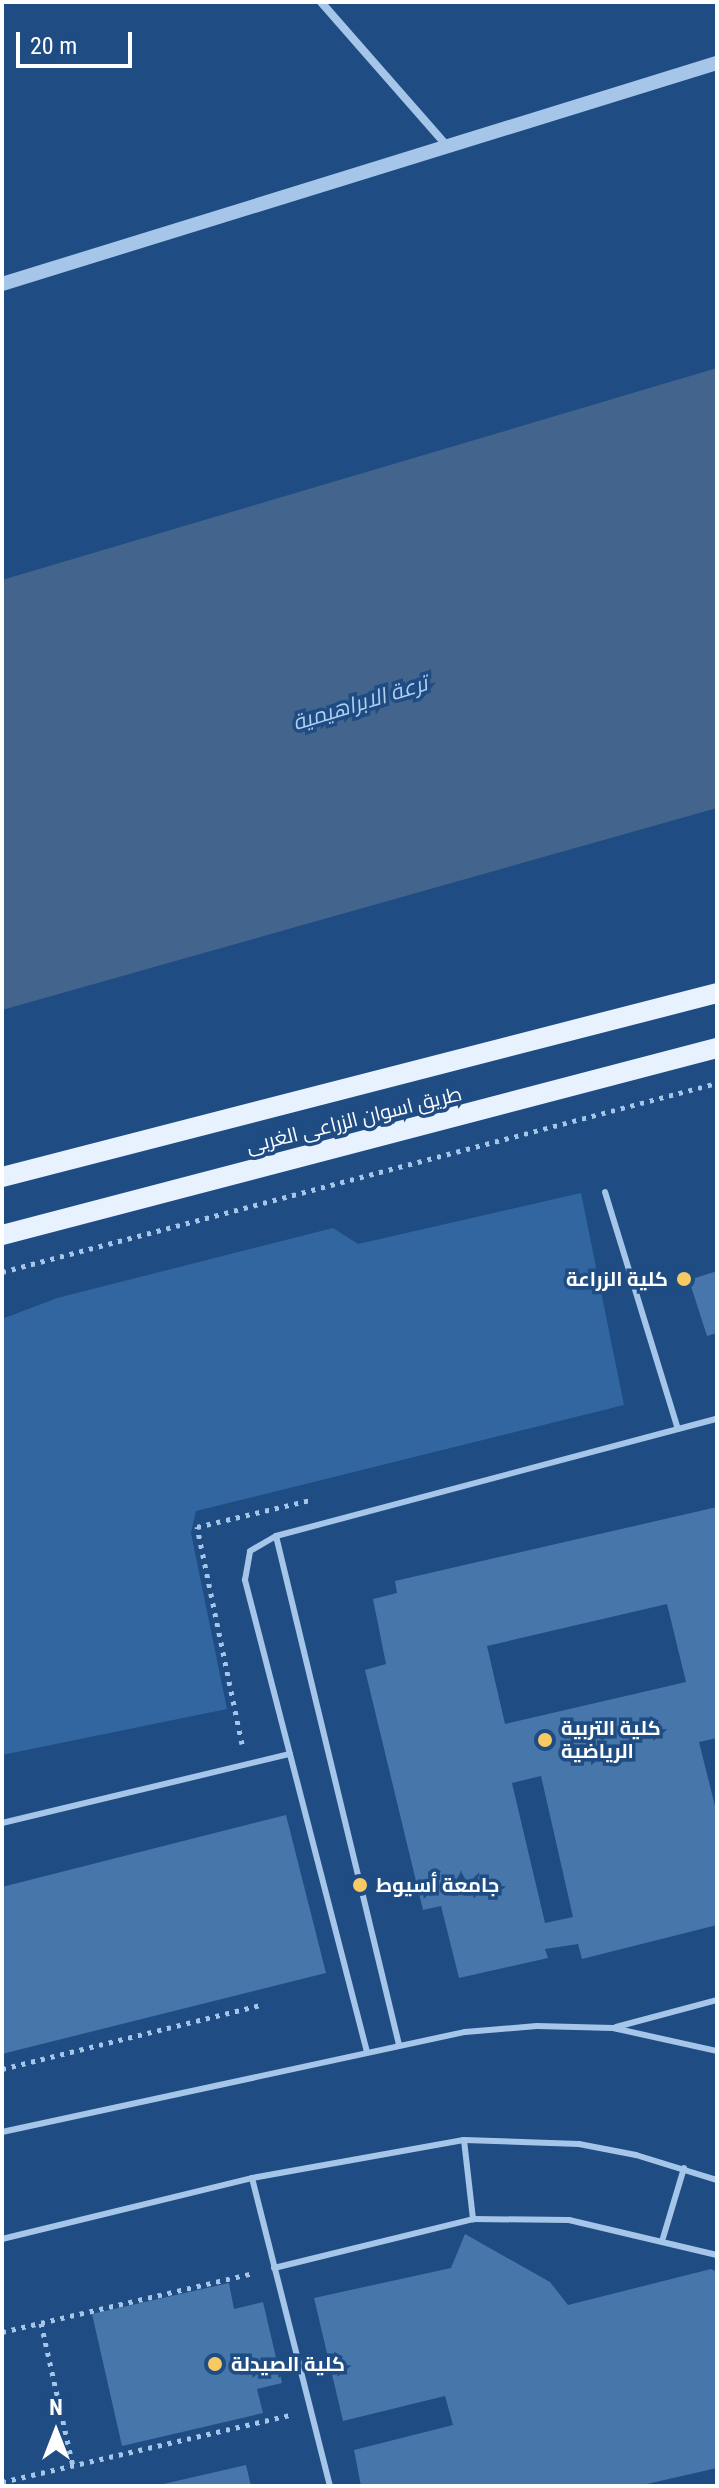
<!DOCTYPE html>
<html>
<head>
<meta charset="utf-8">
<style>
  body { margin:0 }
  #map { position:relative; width:719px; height:2488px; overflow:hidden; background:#1e4c83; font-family:"Roboto Condensed",Cairo,sans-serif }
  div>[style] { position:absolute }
  .green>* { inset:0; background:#3266a1 }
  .water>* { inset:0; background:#43658d }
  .building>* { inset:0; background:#4776ab }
  .path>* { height:5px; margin-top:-2.5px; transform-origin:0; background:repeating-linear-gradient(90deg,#a5c5e9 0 4px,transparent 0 10px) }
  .service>* { height:6px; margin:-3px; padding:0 3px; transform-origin:3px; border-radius:3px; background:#a5c5e9 }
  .minor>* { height:8px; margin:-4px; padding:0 4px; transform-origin:4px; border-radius:4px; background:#a5c5e9 }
  .tertiary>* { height:14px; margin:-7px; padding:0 7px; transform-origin:7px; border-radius:7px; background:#a5c5e9 }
  .primary>* { height:20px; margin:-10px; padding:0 10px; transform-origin:10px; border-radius:10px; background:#e8f1fe }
  .dots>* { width:22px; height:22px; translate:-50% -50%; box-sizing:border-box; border:4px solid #1e4c83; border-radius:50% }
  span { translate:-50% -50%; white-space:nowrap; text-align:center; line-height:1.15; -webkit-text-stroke:7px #1e4c83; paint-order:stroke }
  .street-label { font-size:20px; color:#fff }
  .poi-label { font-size:20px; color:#fff; font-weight:700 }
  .right { translate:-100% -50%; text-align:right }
  .left { translate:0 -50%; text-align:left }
  .water-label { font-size:22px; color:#b0cff1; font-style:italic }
  .frame { position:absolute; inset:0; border:4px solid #fff; pointer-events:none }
  .north { position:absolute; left:16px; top:2392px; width:80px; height:80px; -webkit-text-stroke:6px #1e4c83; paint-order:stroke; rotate:0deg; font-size:22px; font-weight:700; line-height:32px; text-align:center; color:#fff }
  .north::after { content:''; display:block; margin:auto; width:28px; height:36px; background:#fff; clip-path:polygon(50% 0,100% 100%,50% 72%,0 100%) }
  .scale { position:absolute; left:16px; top:32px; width:116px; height:36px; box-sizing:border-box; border:4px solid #fff; border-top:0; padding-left:10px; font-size:24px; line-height:28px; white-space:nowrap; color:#fff; -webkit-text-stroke:6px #1e4c83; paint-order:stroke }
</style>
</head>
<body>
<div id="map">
  <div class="green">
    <i style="clip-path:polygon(581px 1193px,624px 1405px,196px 1511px,191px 1533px,227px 1709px,2px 1755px,2px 1319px,57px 1298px,333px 1228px,358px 1244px)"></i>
  </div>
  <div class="water">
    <i style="clip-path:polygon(717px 368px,717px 808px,2px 1010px,2px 580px)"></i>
  </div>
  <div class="building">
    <i style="clip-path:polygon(717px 1271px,717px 1333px,707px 1336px,689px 1280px)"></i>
    <i style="clip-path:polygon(evenodd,717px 1507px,717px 1738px,699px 1742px,717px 1814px,717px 1925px,582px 1959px,578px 1944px,545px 1949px,548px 1958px,459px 1978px,441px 1906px,423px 1910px,365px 1670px,386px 1664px,373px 1599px,397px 1593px,395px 1581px,717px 1507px,667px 1604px,686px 1682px,505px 1724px,487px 1646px,667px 1604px,717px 1507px,541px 1776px,573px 1917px,545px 1923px,512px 1783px,541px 1776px)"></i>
    <i style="clip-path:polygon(286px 1815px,326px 1973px,2px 2054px,2px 1887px)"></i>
    <i style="clip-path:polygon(465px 2234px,550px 2282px,568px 2305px,711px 2269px,717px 2272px,717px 2468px,638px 2486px,361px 2486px,354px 2450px,453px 2425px,445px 2396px,343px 2421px,314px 2298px,451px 2268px)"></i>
    <i style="clip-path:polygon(229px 2283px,234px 2309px,263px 2302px,282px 2383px,257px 2389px,263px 2413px,122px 2446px,92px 2314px)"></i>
    <i style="clip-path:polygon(246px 2465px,251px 2486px,159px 2486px,159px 2485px)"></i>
  </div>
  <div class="path">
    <i style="left:2px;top:1272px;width:740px;rotate:-14.81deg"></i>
    <i style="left:242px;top:1744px;width:222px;rotate:-101.7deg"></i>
    <i style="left:197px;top:1527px;width:116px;rotate:-13.4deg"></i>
    <i style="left:2px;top:2069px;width:266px;rotate:-13.9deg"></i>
    <i style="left:41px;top:2323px;width:147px;rotate:77.4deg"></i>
    <i style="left:2px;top:2332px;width:259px;rotate:-13.2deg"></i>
    <i style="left:2px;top:2482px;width:295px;rotate:-13.1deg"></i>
  </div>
  <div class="service">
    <i style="left:605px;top:1192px;width:248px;rotate:72.9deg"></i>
    <i style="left:276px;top:1536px;width:524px;rotate:76.41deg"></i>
    <i style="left:2px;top:1823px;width:296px;rotate:-13.5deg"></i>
    <i style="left:616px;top:2027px;width:105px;rotate:-15deg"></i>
    <i style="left:367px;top:2052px;width:488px;rotate:-104.5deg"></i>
    <i style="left:245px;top:1580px;width:29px;rotate:-80deg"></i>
    <i style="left:250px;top:1551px;width:30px;rotate:-30deg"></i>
    <i style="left:276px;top:1536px;width:456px;rotate:-14.9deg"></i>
    <i style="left:2px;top:2132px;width:474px;rotate:-12.2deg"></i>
    <i style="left:465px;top:2032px;width:72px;rotate:-4.8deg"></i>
    <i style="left:537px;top:2026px;width:76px;rotate:1.5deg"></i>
    <i style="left:613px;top:2028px;width:107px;rotate:12.5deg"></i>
    <i style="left:464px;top:2140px;width:80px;rotate:83.5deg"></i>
    <i style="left:252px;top:2178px;width:318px;rotate:75.8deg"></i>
    <i style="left:663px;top:2238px;width:73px;rotate:-73.3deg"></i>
    <i style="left:2px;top:2239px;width:257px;rotate:-13.7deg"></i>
    <i style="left:252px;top:2178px;width:215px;rotate:-10.2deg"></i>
    <i style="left:464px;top:2140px;width:115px;rotate:2deg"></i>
    <i style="left:579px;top:2144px;width:58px;rotate:10.9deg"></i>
    <i style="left:636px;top:2155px;width:85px;rotate:17.2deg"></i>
    <i style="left:274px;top:2268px;width:205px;rotate:-13.8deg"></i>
    <i style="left:473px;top:2219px;width:96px;rotate:0.6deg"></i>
    <i style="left:569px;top:2220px;width:152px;rotate:13.3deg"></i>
  </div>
  <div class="minor">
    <i style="left:321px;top:2px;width:191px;rotate:48.8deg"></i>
  </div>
  <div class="tertiary">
    <i style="left:2px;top:284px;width:748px;rotate:-17.18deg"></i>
  </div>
  <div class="primary">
    <i style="left:2px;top:1177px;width:738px;rotate:-14.43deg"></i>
    <i style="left:2px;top:1235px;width:739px;rotate:-14.66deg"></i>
  </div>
  <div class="dots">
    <i style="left:684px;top:1279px;background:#f8ca64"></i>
    <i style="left:545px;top:1740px;background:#f8ca64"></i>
    <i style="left:360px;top:1885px;background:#f8ca64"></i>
    <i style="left:215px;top:2364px;background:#f8ca64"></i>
  </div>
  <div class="street-label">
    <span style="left:354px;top:1120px;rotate:-14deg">طريق اسوان الزراعى الغربى</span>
  </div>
  <div class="poi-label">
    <span class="right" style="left:668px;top:1279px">كلية الزراعة</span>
    <span class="left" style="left:561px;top:1740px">كلية التربية<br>الرياضية</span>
    <span class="left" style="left:376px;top:1885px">جامعة أسيوط</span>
    <span class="left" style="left:231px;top:2364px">كلية الصيدلة</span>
  </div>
  <div class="water-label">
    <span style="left:360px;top:703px;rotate:-17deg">ترعة الابراهيمية</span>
  </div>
  <div class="frame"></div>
  <div class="north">N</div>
  <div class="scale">20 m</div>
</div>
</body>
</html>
